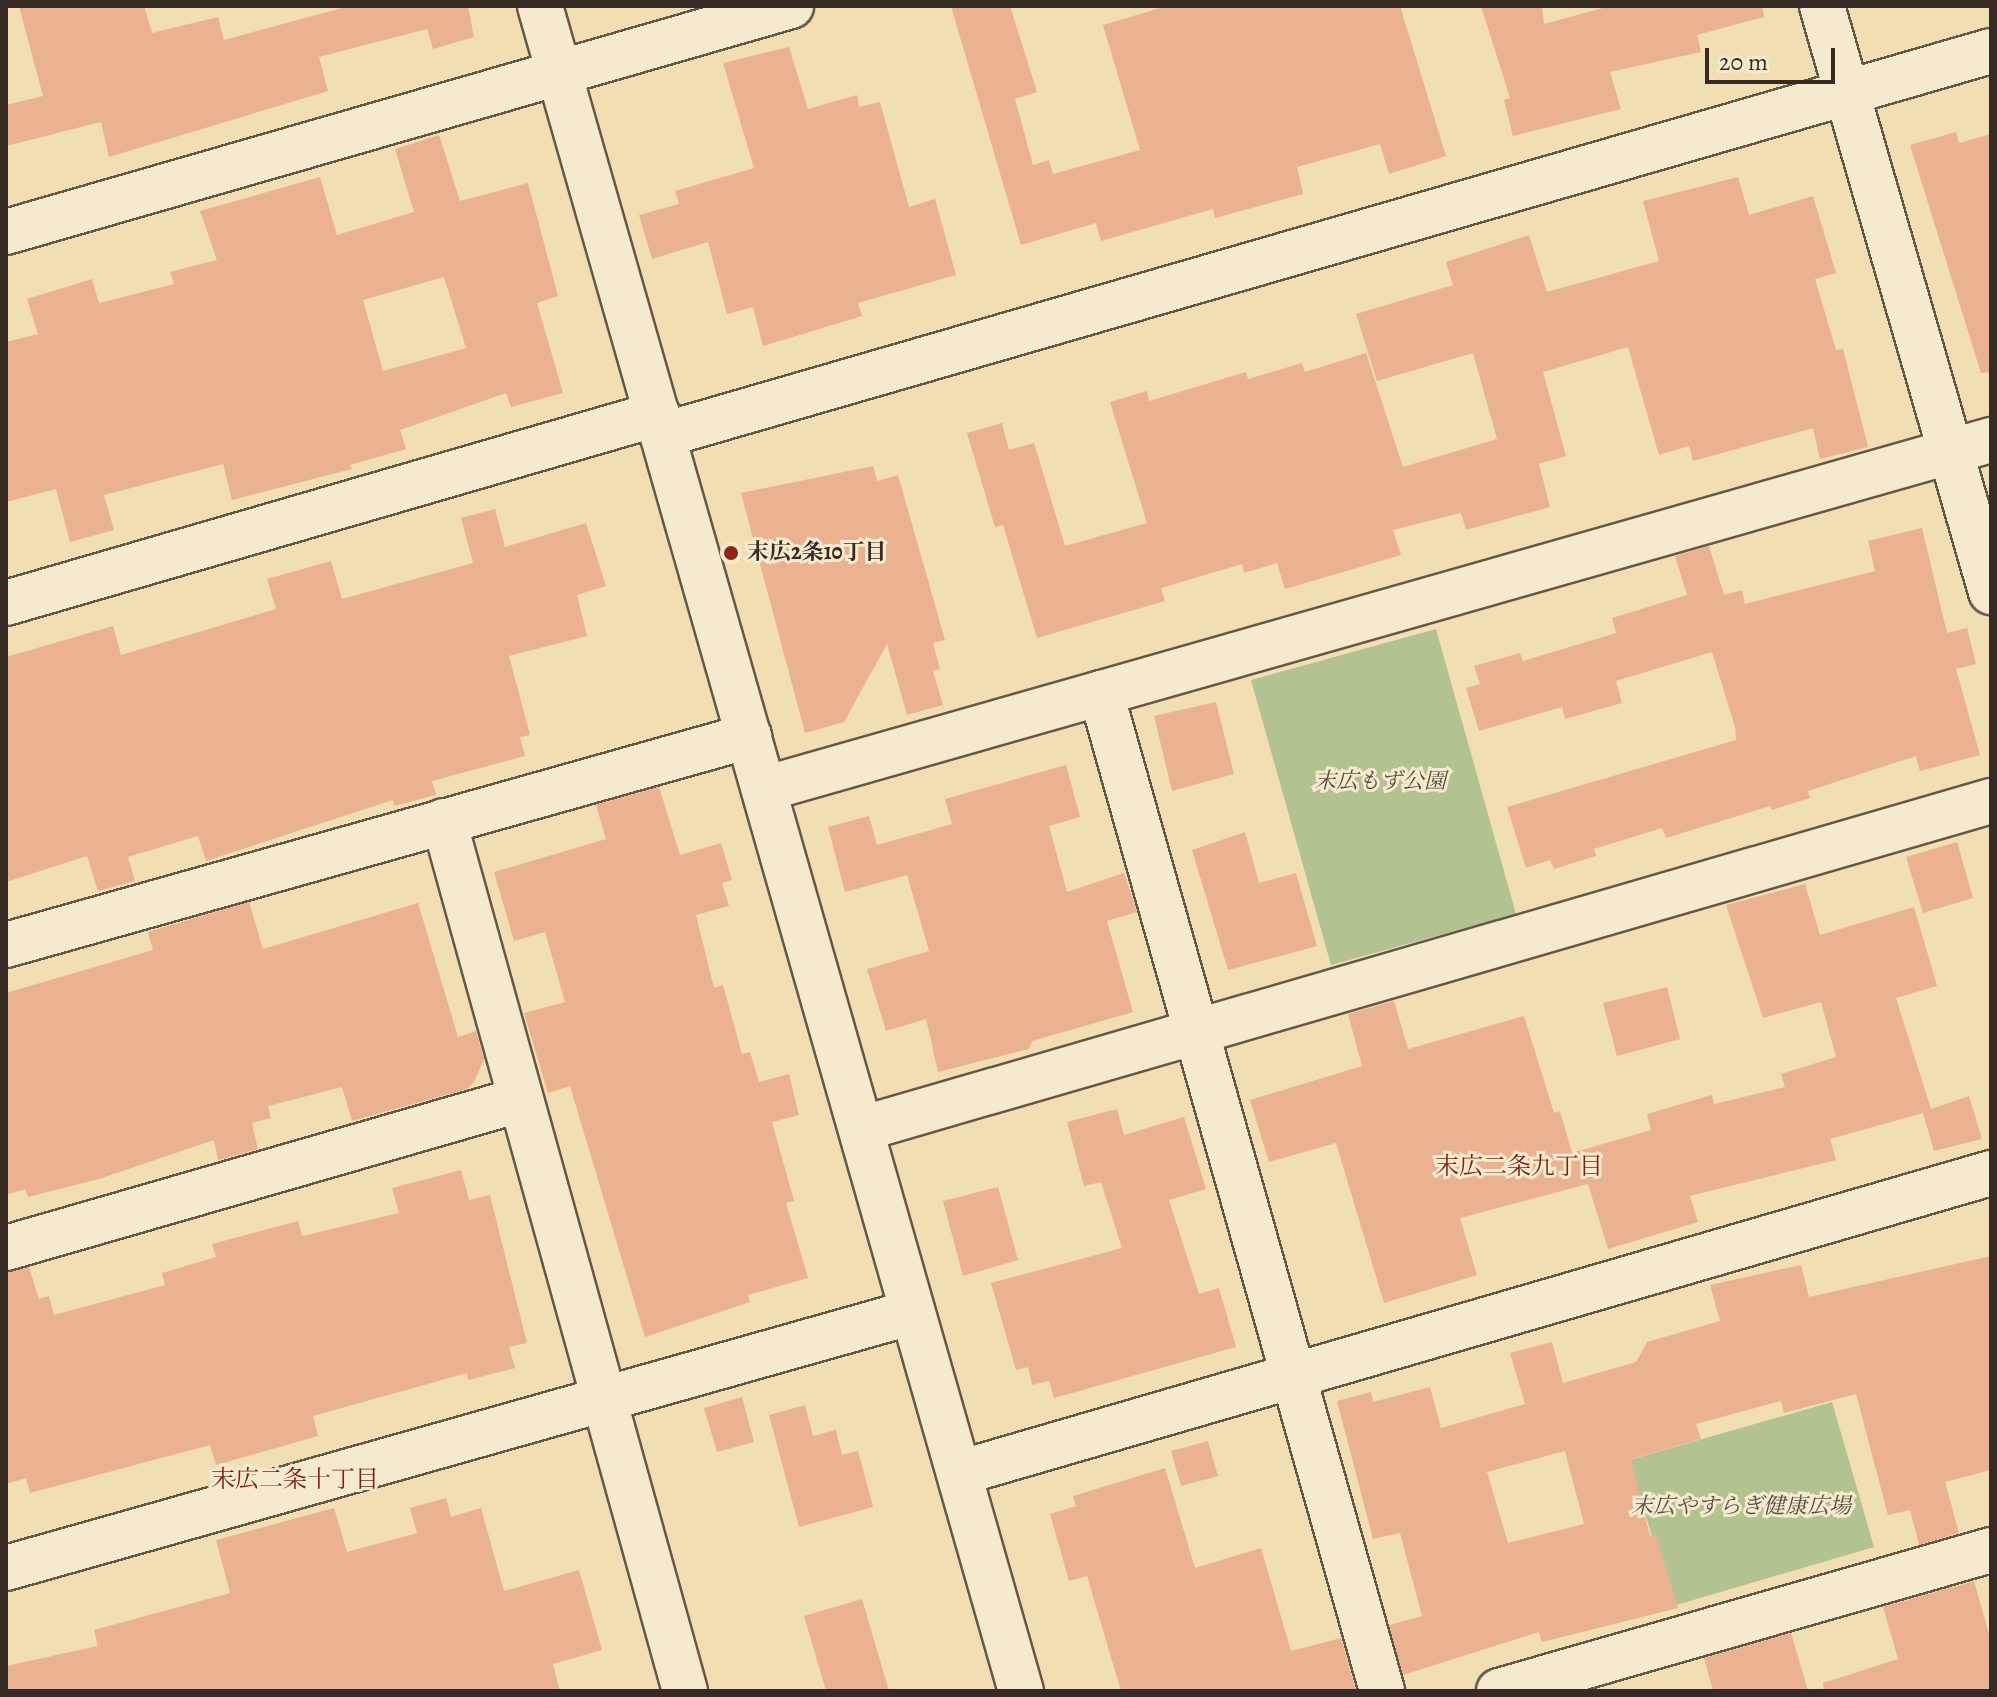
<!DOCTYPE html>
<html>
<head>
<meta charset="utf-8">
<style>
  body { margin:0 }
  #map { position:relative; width:1997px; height:1697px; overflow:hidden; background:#f1deb3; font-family:Alegreya,"Noto Serif JP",serif }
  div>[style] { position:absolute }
  .green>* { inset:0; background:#b3c291 }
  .building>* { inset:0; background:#eab291 }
  .roads { filter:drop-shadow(2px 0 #665748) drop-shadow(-2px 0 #665748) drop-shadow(0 2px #665748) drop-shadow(0 -2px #665748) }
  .street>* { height:44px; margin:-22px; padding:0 22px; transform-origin:22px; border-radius:22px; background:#f6eace }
  .dots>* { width:22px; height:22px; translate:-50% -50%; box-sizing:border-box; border:4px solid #f6eace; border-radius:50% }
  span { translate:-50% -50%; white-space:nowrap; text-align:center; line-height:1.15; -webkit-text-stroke:6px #f6eace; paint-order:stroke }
  .poi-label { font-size:22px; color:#372a24; font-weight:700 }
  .left { translate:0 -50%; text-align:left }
  .park-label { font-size:22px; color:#56503f; font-style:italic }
  .neighbourhood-label { font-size:24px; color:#7a1f14 }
  .frame { position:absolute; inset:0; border:8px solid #372a24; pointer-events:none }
  .scale { position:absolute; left:1705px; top:48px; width:130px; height:36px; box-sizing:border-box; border:4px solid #372a24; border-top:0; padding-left:10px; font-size:24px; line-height:28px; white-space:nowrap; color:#372a24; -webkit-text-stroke:6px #f6eace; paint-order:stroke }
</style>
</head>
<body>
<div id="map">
  <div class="green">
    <i style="clip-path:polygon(1436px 629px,1516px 914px,1331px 965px,1251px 680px)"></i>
    <i style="clip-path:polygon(1832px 1402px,1874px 1547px,1673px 1606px,1629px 1460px)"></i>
  </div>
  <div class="building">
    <i style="clip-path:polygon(19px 6px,144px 6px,152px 33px,218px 17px,224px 40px,349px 6px,468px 6px,474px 37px,433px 49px,427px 29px,319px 57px,328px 91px,109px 157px,101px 122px,6px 146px,6px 105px,43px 96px)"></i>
    <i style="clip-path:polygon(951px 6px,1010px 6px,1037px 92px,1015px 99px,1033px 165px,1049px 160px,1053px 174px,1140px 150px,1103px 25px,1167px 6px,1400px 6px,1446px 156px,1389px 174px,1380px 144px,1297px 167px,1303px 194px,1215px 218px,1213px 209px,1101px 241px,1096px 223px,1021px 245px)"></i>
    <i style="clip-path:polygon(1481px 6px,1542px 6px,1544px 24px,1610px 6px,1762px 6px,1764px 17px,1697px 35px,1701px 52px,1610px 72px,1621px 109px,1513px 136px,1504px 100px,1510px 98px)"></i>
    <i style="clip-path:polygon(789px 47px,808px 109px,857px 95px,859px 107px,880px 102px,909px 207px,935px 199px,956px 275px,858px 303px,862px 316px,763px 346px,753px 307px,727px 314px,708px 242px,652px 259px,639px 215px,679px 204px,675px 191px,754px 168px,723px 63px)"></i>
    <i style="clip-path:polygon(1956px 132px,1959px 143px,1991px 134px,1991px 372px,1981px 373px,1910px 145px)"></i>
    <i style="clip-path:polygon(evenodd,439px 135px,460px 201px,528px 183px,558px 296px,537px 303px,563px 393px,511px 407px,506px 393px,400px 430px,406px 449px,350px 465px,352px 469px,232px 500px,223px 464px,104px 495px,114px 530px,70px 542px,56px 489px,6px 502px,6px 342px,38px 334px,27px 299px,92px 279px,99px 303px,174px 284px,170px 272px,217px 260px,200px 211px,320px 177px,337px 235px,414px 212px,395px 149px,439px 135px,444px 277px,466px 348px,383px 371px,363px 300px,444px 277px)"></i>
    <i style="clip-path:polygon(1738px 177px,1749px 215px,1813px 196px,1836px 273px,1815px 279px,1836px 350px,1843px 349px,1868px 447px,1820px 459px,1813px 428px,1693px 461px,1689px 446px,1659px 455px,1628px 347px,1543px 372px,1566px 456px,1539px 464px,1550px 507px,1466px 530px,1461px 513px,1393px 530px,1401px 555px,1285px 589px,1277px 563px,1244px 573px,1242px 564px,1161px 588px,1165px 601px,1037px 638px,1003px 525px,995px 527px,967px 433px,1002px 423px,1009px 450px,1034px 443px,1065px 546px,1147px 523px,1110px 402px,1147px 391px,1149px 401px,1246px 372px,1248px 379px,1302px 363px,1305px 372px,1366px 353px,1403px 467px,1497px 439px,1473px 353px,1377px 381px,1356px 314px,1453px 285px,1446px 262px,1529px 235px,1547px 292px,1659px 261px,1643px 201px)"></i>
    <i style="clip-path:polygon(873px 466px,877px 481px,898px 475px,945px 640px,933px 643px,940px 669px,933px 671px,943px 705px,907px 715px,887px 644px,844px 722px,805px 733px,741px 493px)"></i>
    <i style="clip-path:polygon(495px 509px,505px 547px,586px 523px,606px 586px,577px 595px,587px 636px,509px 656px,530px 735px,520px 737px,525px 756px,432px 781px,436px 795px,394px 806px,393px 800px,206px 861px,198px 836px,128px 857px,135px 881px,98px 891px,87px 856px,6px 882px,6px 657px,113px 626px,121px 655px,276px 609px,267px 579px,331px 561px,342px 599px,473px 563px,461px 518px)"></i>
    <i style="clip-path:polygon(1922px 528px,1947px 633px,1967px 628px,1976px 664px,1956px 669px,1980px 755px,1920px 771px,1916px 756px,1808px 791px,1810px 798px,1772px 810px,1770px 806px,1666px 838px,1662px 828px,1594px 849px,1596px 856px,1554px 869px,1550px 860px,1526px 868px,1507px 807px,1736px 740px,1735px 727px,1712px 652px,1616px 681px,1622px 703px,1565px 719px,1562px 707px,1479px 731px,1466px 688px,1480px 684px,1474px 666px,1520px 653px,1523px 661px,1616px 633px,1612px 618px,1687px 595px,1675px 556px,1709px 546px,1724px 595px,1742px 590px,1745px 604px,1875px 571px,1868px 541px)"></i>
    <i style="clip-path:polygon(1216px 702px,1234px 774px,1172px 791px,1154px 716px)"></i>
    <i style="clip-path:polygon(1066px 765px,1080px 817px,1049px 826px,1067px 892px,1124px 873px,1137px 912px,1107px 921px,1133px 1012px,1032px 1041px,1029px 1049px,938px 1072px,926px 1019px,886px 1031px,867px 969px,929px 951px,907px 875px,845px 892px,828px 827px,869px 816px,877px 845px,952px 824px,945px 799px)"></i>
    <i style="clip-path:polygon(659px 787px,680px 855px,721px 843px,732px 880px,722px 883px,729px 906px,696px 915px,714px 988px,723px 985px,742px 1054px,750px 1052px,759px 1082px,789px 1074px,799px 1115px,772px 1122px,794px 1201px,786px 1203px,808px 1278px,748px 1295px,750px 1302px,645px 1337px,570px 1086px,548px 1093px,524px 1013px,565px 1002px,545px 932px,514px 941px,494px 872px,606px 839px,596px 805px)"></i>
    <i style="clip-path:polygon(1245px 832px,1259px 883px,1296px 873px,1317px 946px,1228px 970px,1192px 850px)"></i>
    <i style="clip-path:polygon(1957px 842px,1973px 898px,1923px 913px,1906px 857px)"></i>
    <i style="clip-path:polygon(1805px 884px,1820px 935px,1914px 907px,1937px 986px,1896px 998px,1931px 1109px,1969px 1096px,1982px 1139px,1934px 1151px,1923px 1113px,1830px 1139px,1836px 1160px,1690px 1196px,1698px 1222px,1608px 1249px,1588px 1184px,1460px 1218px,1477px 1275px,1384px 1303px,1336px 1143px,1269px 1162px,1250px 1100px,1362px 1066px,1348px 1014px,1394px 1001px,1408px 1049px,1524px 1016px,1554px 1113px,1560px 1111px,1572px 1153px,1651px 1130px,1647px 1114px,1712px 1095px,1714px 1104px,1785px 1087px,1781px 1074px,1836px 1057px,1821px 1002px,1763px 1018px,1726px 905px)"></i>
    <i style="clip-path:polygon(249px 902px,263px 949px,418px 903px,458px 1037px,476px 1031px,484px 1059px,474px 1082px,467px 1089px,352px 1121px,342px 1087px,268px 1106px,271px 1118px,252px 1123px,258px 1149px,218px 1160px,214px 1140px,99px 1179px,28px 1197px,25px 1189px,6px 1195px,6px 993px,153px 950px,148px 932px)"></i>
    <i style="clip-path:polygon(1667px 987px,1680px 1039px,1617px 1056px,1603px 1003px)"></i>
    <i style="clip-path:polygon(1117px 1109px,1124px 1135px,1184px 1117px,1206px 1189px,1169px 1200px,1199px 1294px,1219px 1288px,1236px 1347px,1054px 1398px,1049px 1381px,1032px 1385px,1028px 1367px,1016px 1370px,991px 1283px,1122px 1248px,1101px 1182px,1084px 1186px,1067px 1122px)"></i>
    <i style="clip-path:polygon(461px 1170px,469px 1200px,490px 1195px,527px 1343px,509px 1347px,515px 1368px,468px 1380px,467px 1373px,313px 1416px,318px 1436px,216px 1465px,210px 1445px,30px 1493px,26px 1478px,6px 1484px,6px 1272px,29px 1267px,39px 1299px,49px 1296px,54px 1315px,165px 1285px,162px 1273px,216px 1257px,212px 1244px,298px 1221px,302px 1236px,399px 1213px,392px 1188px)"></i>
    <i style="clip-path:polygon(998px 1187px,1018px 1260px,963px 1276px,943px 1201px)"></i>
    <i style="clip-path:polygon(evenodd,1991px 1256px,1991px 1470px,1945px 1482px,1959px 1533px,1919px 1545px,1910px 1510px,1888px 1515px,1856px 1394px,1784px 1413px,1781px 1401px,1696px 1424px,1701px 1439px,1631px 1459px,1650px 1536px,1656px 1535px,1678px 1608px,1542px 1642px,1539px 1632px,1403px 1675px,1389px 1625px,1422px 1616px,1400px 1533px,1373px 1539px,1337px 1401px,1371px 1392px,1373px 1402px,1430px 1387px,1441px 1428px,1525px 1404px,1510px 1353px,1552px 1342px,1563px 1383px,1636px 1362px,1647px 1342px,1720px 1321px,1710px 1285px,1801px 1265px,1809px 1297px,1991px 1256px,1565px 1451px,1584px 1524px,1508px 1543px,1487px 1472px,1565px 1451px)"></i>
    <i style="clip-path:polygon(742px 1397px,754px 1442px,717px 1452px,704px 1408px)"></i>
    <i style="clip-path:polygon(805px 1405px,813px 1436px,836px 1430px,842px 1455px,858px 1451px,873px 1507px,799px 1527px,769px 1415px)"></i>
    <i style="clip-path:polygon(1208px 1441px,1218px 1476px,1181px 1486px,1171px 1451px)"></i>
    <i style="clip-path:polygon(1165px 1468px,1195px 1568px,1261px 1548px,1291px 1651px,1341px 1638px,1356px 1691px,1121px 1691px,1087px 1576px,1069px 1581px,1050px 1514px,1076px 1506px,1073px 1496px)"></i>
    <i style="clip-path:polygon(446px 1498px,451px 1517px,481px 1508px,504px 1591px,579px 1570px,602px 1650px,553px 1664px,560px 1691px,6px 1691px,6px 1666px,98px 1646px,94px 1630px,230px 1593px,216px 1540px,334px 1508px,347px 1552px,417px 1533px,410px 1508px)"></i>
    <i style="clip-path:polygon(1974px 1581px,1991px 1641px,1991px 1691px,1824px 1691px,1823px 1683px,1898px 1659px,1883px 1607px)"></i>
    <i style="clip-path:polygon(862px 1599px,889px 1691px,826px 1691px,804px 1616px)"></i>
    <i style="clip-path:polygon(1791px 1633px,1808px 1691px,1713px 1691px,1704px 1658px)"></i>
  </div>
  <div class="roads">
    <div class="street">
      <i style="left:540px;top:6px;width:1752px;rotate:74.07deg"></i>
      <i style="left:1822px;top:6px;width:610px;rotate:73.91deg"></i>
      <i style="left:6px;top:232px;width:817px;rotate:-16.06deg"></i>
      <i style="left:663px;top:435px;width:1382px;rotate:-16.13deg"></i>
      <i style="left:6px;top:603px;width:678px;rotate:-16.19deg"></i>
      <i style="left:1101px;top:693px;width:1037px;rotate:74.27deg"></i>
      <i style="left:764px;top:789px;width:1276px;rotate:-15.88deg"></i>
      <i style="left:444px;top:821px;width:903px;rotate:74.52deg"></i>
      <i style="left:6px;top:945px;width:772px;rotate:-15.71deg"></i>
      <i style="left:861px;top:1129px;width:1177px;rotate:-16.19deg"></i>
      <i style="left:6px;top:1248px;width:534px;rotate:-16.09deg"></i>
      <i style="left:959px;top:1473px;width:1075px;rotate:-16.21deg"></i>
      <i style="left:6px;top:1568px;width:942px;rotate:-15.76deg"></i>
      <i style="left:1499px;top:1691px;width:512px;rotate:-15.99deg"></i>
    </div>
  </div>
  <div class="dots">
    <i style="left:731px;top:553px;background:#8f2418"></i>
  </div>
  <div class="poi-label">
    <span class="left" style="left:747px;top:553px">末広2条10丁目</span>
  </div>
  <div class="park-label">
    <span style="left:1380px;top:782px">末広もず公園</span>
    <span style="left:1741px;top:1507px">末広やすらぎ健康広場</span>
  </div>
  <div class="neighbourhood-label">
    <span style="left:1519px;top:1167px">末広二条九丁目</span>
    <span style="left:295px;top:1480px">末広二条十丁目</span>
  </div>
  <div class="frame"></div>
  <div class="scale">20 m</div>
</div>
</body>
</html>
